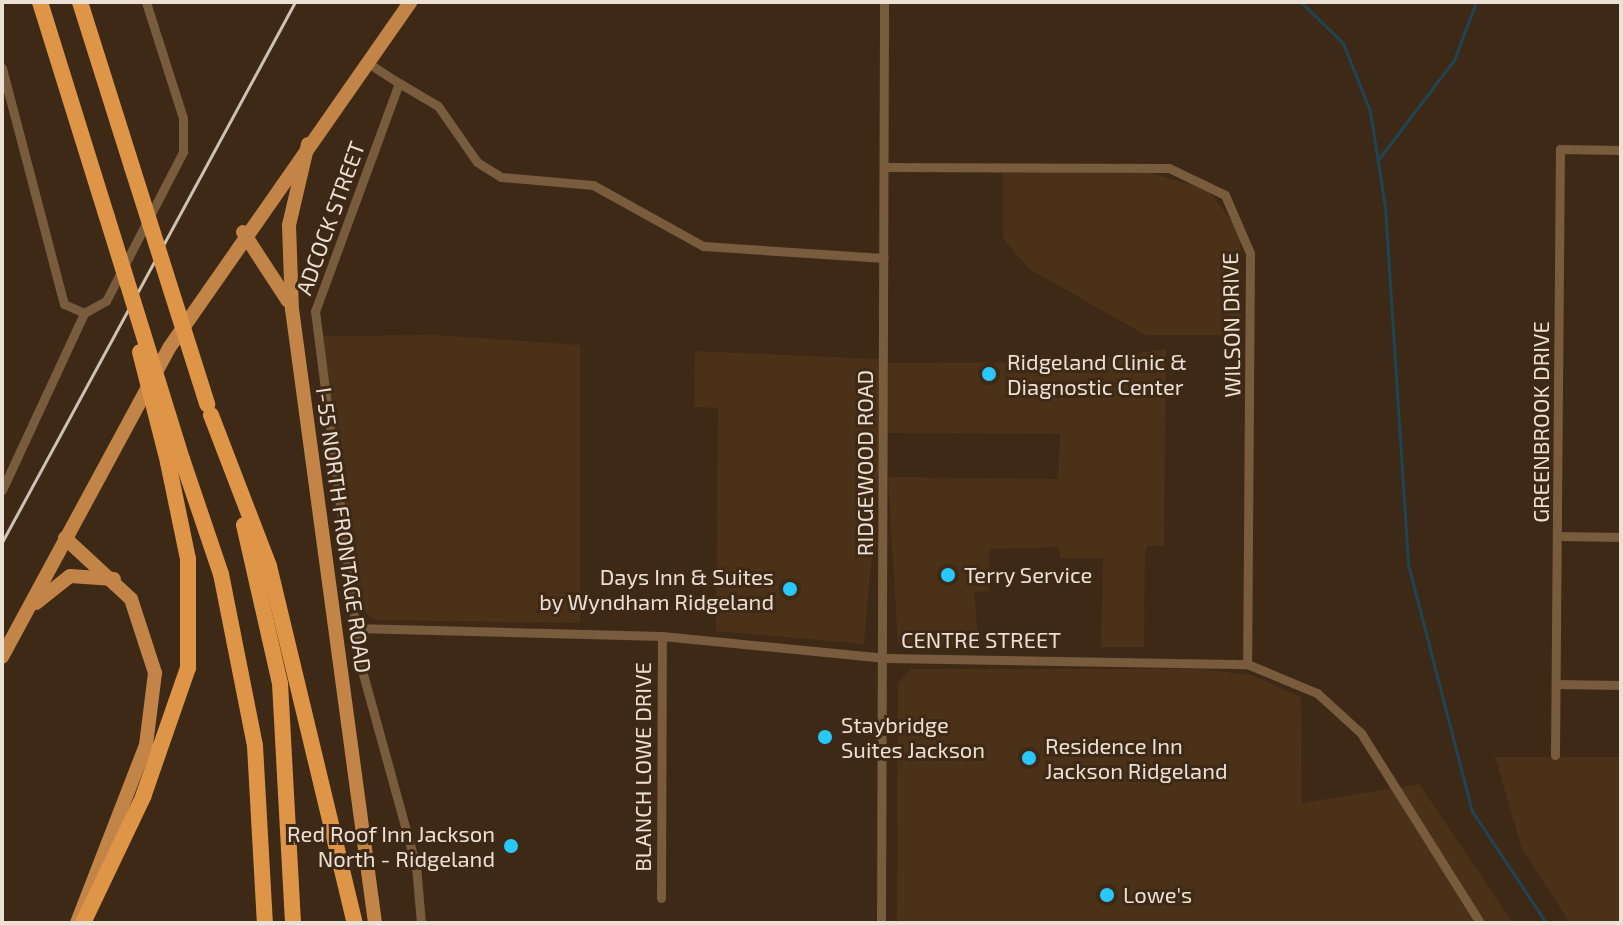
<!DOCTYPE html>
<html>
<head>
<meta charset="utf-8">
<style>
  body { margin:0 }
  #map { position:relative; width:1623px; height:925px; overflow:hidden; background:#3d2916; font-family:"Exo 2",sans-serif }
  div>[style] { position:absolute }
  .built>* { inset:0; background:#4b3118 }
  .stream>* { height:3px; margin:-1.5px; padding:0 1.5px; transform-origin:1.5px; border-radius:1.5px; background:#1f4555 }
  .minor>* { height:9px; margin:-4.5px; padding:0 4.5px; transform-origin:4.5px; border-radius:4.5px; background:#795b3e }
  .primary>* { height:14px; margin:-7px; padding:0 7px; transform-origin:7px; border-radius:7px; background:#c28547 }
  .motorway>* { height:16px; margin:-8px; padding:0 8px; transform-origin:8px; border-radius:8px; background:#df9548 }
  .rail>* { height:3px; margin:-1.5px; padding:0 1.5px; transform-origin:1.5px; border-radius:1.5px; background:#cec0b2 }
  .motorway-bridge>* { height:16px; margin:-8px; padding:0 8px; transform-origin:8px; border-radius:8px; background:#df9548 }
  .dots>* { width:22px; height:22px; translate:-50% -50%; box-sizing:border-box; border:4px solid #3d2916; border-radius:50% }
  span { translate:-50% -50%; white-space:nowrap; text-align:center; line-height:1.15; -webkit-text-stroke:6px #3d2916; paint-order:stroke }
  .street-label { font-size:22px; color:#ecdfd3 }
  .poi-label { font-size:22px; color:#ecdfd3 }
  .left { translate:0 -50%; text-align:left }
  .right { translate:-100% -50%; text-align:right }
  .frame { position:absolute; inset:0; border:4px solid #ecdfd3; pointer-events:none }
</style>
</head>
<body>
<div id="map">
  <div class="built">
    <i style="clip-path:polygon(1003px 172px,1151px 173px,1208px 190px,1240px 232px,1242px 335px,1145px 335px,1028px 268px,1003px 238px)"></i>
    <i style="clip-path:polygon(436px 335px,580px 345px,580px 623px,375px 620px,358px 606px,320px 336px)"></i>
    <i style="clip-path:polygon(1166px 349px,1164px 546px,1147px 546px,1145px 553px,1144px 647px,1101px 647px,1103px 558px,1060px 558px,1059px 547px,989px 549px,989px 591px,974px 592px,979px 647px,898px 644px,888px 477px,1058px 479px,1060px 434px,887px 433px,888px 363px,1074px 362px)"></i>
    <i style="clip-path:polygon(695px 351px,879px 359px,878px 483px,864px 644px,716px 631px,718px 408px,694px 407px)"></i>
    <i style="clip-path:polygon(911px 669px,1201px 669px,1251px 675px,1301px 697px,1302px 803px,1419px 784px,1513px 923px,897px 923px,898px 683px)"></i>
    <i style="clip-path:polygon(1495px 757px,1621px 757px,1621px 923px,1570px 923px,1522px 849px)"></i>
  </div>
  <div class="stream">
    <i style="left:1301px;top:2px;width:59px;rotate:44.3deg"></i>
    <i style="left:1343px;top:43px;width:73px;rotate:68.3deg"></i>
    <i style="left:1370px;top:111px;width:97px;rotate:81.1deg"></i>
    <i style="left:1385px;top:207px;width:358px;rotate:86.3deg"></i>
    <i style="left:1408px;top:564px;width:255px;rotate:75.5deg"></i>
    <i style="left:1472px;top:811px;width:134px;rotate:56.5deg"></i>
    <i style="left:1378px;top:160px;width:126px;rotate:-52.8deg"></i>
    <i style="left:1454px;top:60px;width:62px;rotate:-69.2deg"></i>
  </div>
  <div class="minor">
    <i style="left:368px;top:63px;width:37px;rotate:33deg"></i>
    <i style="left:399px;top:83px;width:243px;rotate:110.2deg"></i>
    <i style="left:315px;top:311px;width:355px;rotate:82.7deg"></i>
    <i style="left:360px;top:663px;width:211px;rotate:74.6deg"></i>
    <i style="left:416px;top:866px;width:57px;rotate:85deg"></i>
    <i style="left:2px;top:68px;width:244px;rotate:75.3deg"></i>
    <i style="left:64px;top:304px;width:22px;rotate:24deg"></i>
    <i style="left:84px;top:313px;width:25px;rotate:-29deg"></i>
    <i style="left:106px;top:301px;width:168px;rotate:-62.7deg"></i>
    <i style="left:183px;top:152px;width:34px;rotate:-90deg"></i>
    <i style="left:183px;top:118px;width:122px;rotate:-107.7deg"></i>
    <i style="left:399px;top:83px;width:45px;rotate:30.5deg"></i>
    <i style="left:438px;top:106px;width:68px;rotate:55.1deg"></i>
    <i style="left:477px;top:162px;width:28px;rotate:32deg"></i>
    <i style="left:501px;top:177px;width:92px;rotate:5deg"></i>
    <i style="left:593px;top:185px;width:126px;rotate:29deg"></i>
    <i style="left:703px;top:246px;width:181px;rotate:3.8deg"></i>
    <i style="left:885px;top:167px;width:284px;rotate:0.2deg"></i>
    <i style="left:1169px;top:168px;width:62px;rotate:25.7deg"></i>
    <i style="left:1225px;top:195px;width:63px;rotate:66.7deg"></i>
    <i style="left:1250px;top:253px;width:411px;rotate:90.4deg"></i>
    <i style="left:2px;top:490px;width:195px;rotate:-65.1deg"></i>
    <i style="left:1559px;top:536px;width:62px;rotate:0.9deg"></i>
    <i style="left:355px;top:628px;width:307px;rotate:1.5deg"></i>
    <i style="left:662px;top:636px;width:225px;rotate:5.6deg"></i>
    <i style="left:886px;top:658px;width:361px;rotate:1deg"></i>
    <i style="left:1247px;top:664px;width:76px;rotate:22.5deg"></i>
    <i style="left:1317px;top:693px;width:59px;rotate:42.3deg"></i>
    <i style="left:1361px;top:733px;width:224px;rotate:57.9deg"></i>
    <i style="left:1556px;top:684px;width:65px;rotate:0.9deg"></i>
    <i style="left:1555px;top:755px;width:606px;rotate:-89.53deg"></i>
    <i style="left:1560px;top:149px;width:61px;rotate:0.9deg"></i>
    <i style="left:661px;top:898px;width:262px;rotate:-89.8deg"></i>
    <i style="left:881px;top:923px;width:921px;rotate:-89.81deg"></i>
  </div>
  <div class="primary">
    <i style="left:308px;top:144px;width:83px;rotate:103.2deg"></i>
    <i style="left:289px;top:225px;width:84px;rotate:88deg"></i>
    <i style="left:292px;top:309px;width:620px;rotate:82.3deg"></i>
    <i style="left:243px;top:232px;width:82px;rotate:56.9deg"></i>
    <i style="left:65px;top:538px;width:90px;rotate:42.7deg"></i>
    <i style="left:131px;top:599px;width:78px;rotate:72deg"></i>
    <i style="left:155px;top:673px;width:73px;rotate:97.1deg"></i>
    <i style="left:146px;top:745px;width:191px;rotate:111.2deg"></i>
    <i style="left:36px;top:603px;width:43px;rotate:-38.5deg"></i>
    <i style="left:70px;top:576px;width:44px;rotate:3.9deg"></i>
    <i style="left:2px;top:657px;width:351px;rotate:-61.6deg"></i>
    <i style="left:169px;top:348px;width:422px;rotate:-55.1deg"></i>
  </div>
  <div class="motorway">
    <i style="left:40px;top:2px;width:225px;rotate:72.7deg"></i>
    <i style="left:80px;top:2px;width:173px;rotate:72.5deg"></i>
    <i style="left:211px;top:415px;width:162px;rotate:69deg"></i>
    <i style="left:269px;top:566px;width:367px;rotate:76.5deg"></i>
    <i style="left:182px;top:459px;width:121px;rotate:71.3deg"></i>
    <i style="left:221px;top:574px;width:175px;rotate:78.8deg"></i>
    <i style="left:255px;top:746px;width:177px;rotate:86.8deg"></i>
    <i style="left:244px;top:525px;width:162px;rotate:77.2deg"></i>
    <i style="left:280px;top:683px;width:240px;rotate:86.9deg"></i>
    <i style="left:83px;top:923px;width:140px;rotate:-64.5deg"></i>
    <i style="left:143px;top:797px;width:137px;rotate:-70.8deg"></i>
    <i style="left:188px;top:668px;width:109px;rotate:-90deg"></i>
    <i style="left:188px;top:559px;width:99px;rotate:-101.7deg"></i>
  </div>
  <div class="rail">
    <i style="left:2px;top:542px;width:614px;rotate:-61.52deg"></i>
  </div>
  <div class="motorway-bridge">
    <i style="left:132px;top:167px;width:249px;rotate:72.4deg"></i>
    <i style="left:107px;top:217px;width:253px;rotate:72.8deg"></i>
    <i style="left:140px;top:352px;width:114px;rotate:75.7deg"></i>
  </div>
  <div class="dots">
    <i style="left:989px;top:374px;background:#28c8ff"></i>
    <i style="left:948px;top:575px;background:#28c8ff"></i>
    <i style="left:790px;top:589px;background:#28c8ff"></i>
    <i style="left:825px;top:737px;background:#28c8ff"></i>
    <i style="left:1029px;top:758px;background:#28c8ff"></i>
    <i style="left:511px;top:846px;background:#28c8ff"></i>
    <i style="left:1107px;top:895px;background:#28c8ff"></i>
  </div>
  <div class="street-label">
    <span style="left:330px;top:218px;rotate:-70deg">ADCOCK STREET</span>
    <span style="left:1231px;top:325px;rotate:-91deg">WILSON DRIVE</span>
    <span style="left:1541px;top:422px;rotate:-90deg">GREENBROOK DRIVE</span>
    <span style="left:865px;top:463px;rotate:-90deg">RIDGEWOOD ROAD</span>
    <span style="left:344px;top:530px;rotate:82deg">I-55 NORTH FRONTAGE ROAD</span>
    <span style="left:981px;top:640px">CENTRE STREET</span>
    <span style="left:643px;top:767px;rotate:-90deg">BLANCH LOWE DRIVE</span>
  </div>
  <div class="poi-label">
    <span class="left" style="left:1007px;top:374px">Ridgeland Clinic &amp;<br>Diagnostic Center</span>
    <span class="left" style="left:964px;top:575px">Terry Service</span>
    <span class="right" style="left:774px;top:589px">Days Inn &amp; Suites<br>by Wyndham Ridgeland</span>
    <span class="left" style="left:841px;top:737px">Staybridge<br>Suites Jackson</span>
    <span class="left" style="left:1045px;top:758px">Residence Inn<br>Jackson Ridgeland</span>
    <span class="right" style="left:495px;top:846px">Red Roof Inn Jackson<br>North - Ridgeland</span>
    <span class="left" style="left:1123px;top:895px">Lowe's</span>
  </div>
  <div class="frame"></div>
</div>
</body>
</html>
